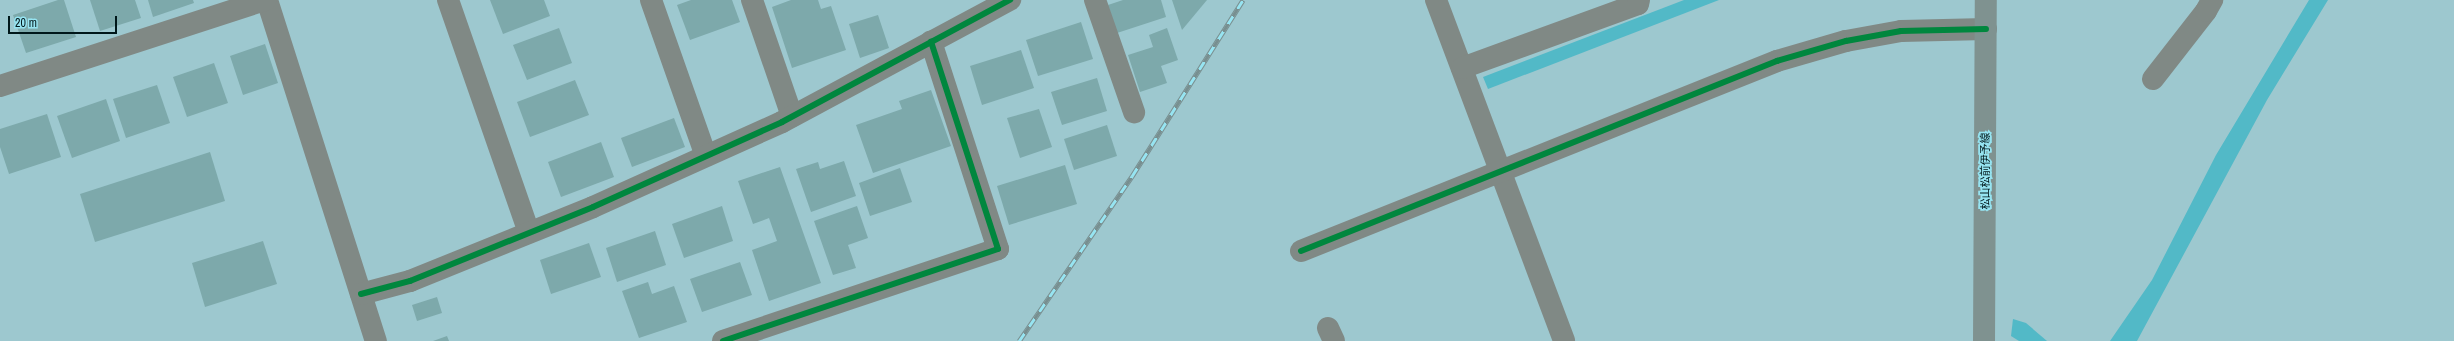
<!DOCTYPE html>
<html>
<head>
<meta charset="utf-8">
<style>
  body { margin:0 }
  #map { position:relative; width:2454px; height:341px; overflow:hidden; background:#9dc8cf; font-family:"Archivo Narrow","Noto Sans JP",sans-serif }
  div>[style] { position:absolute }
  .water>* { inset:0; background:#52b9c7 }
  .building>* { inset:0; background:#7da9ab }
  .minor>* { height:22px; margin:-11px; padding:0 11px; transform-origin:11px; border-radius:11px; background:#808985 }
  .secondary>* { height:22px; margin:-11px; padding:0 11px; transform-origin:11px; border-radius:11px; background:#7f9290 }
  .rail>* { height:4.5px; margin-top:-2.25px; transform-origin:0; background:repeating-linear-gradient(90deg,#96e4f1 0 9px,#788f90 0 18px); box-sizing:border-box; border-block:1px solid #788f90 }
  .cycleway>* { height:6px; margin:-3px; padding:0 3px; transform-origin:3px; border-radius:3px; background:#00873e }
  span { translate:-50% -50%; white-space:nowrap; text-align:center; line-height:1.15; -webkit-text-stroke:3.5px #96e4f1; paint-order:stroke }
  .street-label { font-size:11px; color:#00171a }
  .scale { position:absolute; left:8px; top:16px; width:109px; height:18px; box-sizing:border-box; border:2px solid #00171a; border-top:0; padding-left:5px; font-size:12px; line-height:14px; white-space:nowrap; color:#00171a; -webkit-text-stroke:3px #96e4f1; paint-order:stroke }
</style>
</head>
<body>
<div id="map">
  <div class="water">
    <i style="clip-path:polygon(1684px 0,1719px 0,1488px 89px,1483px 77px)"></i>
    <i style="clip-path:polygon(2309px 0,2328px 0,2267px 100px,2137px 341px,2110px 341px,2152px 280px,2216px 155px)"></i>
    <i style="clip-path:polygon(2013px 319px,2026px 323px,2047px 341px,2019px 341px,2011px 336px)"></i>
  </div>
  <div class="building">
    <i style="clip-path:polygon(58px 0,64px 0,76px 37px,26px 53px,13px 15px)"></i>
    <i style="clip-path:polygon(90px 0,135px 0,141px 18px,100px 31px)"></i>
    <i style="clip-path:polygon(148px 0,193px 0,194px 3px,153px 17px)"></i>
    <i style="clip-path:polygon(490px 0,544px 0,550px 16px,503px 34px)"></i>
    <i style="clip-path:polygon(691px 0,732px 0,740px 22px,690px 40px,677px 5px)"></i>
    <i style="clip-path:polygon(791px 0,818px 0,821px 9px,831px 6px,846px 50px,792px 68px,772px 7px)"></i>
    <i style="clip-path:polygon(1123px 0,1161px 0,1166px 17px,1117px 33px,1108px 5px)"></i>
    <i style="clip-path:polygon(1172px 0,1207px 0,1182px 30px)"></i>
    <i style="clip-path:polygon(878px 15px,889px 48px,860px 58px,849px 24px)"></i>
    <i style="clip-path:polygon(1081px 22px,1093px 59px,1038px 76px,1026px 40px)"></i>
    <i style="clip-path:polygon(559px 28px,572px 63px,527px 80px,513px 45px)"></i>
    <i style="clip-path:polygon(1167px 28px,1178px 60px,1161px 66px,1167px 83px,1140px 92px,1128px 55px,1153px 47px,1149px 35px)"></i>
    <i style="clip-path:polygon(265px 44px,278px 83px,243px 95px,230px 56px)"></i>
    <i style="clip-path:polygon(1021px 50px,1034px 88px,982px 105px,970px 66px)"></i>
    <i style="clip-path:polygon(214px 63px,228px 103px,187px 117px,173px 77px)"></i>
    <i style="clip-path:polygon(1097px 78px,1107px 111px,1062px 125px,1051px 92px)"></i>
    <i style="clip-path:polygon(575px 80px,589px 115px,530px 137px,517px 102px)"></i>
    <i style="clip-path:polygon(157px 85px,170px 123px,126px 138px,113px 99px)"></i>
    <i style="clip-path:polygon(931px 90px,951px 146px,873px 173px,856px 125px,902px 109px,899px 101px)"></i>
    <i style="clip-path:polygon(106px 99px,120px 141px,72px 158px,57px 116px)"></i>
    <i style="clip-path:polygon(1039px 109px,1052px 147px,1020px 158px,1007px 118px)"></i>
    <i style="clip-path:polygon(47px 114px,61px 157px,9px 174px,0 147px,0 129px)"></i>
    <i style="clip-path:polygon(674px 118px,685px 147px,632px 167px,621px 138px)"></i>
    <i style="clip-path:polygon(1107px 125px,1117px 156px,1074px 170px,1064px 139px)"></i>
    <i style="clip-path:polygon(601px 142px,614px 177px,561px 197px,548px 162px)"></i>
    <i style="clip-path:polygon(210px 152px,225px 201px,95px 242px,80px 194px)"></i>
    <i style="clip-path:polygon(844px 161px,856px 196px,811px 212px,796px 169px,818px 162px,820px 169px)"></i>
    <i style="clip-path:polygon(1065px 165px,1077px 204px,1009px 225px,997px 186px)"></i>
    <i style="clip-path:polygon(780px 167px,821px 283px,769px 301px,752px 250px,777px 241px,769px 218px,753px 224px,738px 181px)"></i>
    <i style="clip-path:polygon(900px 168px,912px 202px,870px 216px,859px 183px)"></i>
    <i style="clip-path:polygon(722px 206px,733px 241px,684px 258px,672px 224px)"></i>
    <i style="clip-path:polygon(857px 206px,868px 238px,848px 245px,856px 268px,833px 275px,814px 221px)"></i>
    <i style="clip-path:polygon(655px 231px,666px 265px,617px 282px,606px 248px)"></i>
    <i style="clip-path:polygon(263px 241px,277px 284px,205px 307px,192px 263px)"></i>
    <i style="clip-path:polygon(589px 243px,601px 277px,551px 294px,540px 260px)"></i>
    <i style="clip-path:polygon(740px 262px,752px 295px,702px 312px,690px 279px)"></i>
    <i style="clip-path:polygon(648px 282px,652px 294px,674px 286px,687px 322px,639px 338px,622px 291px)"></i>
    <i style="clip-path:polygon(437px 297px,442px 313px,417px 321px,412px 305px)"></i>
    <i style="clip-path:polygon(447px 336px,449px 341px,433px 341px)"></i>
  </div>
  <div class="minor">
    <i style="left:267px;top:0;width:358px;rotate:72.3deg"></i>
    <i style="left:448px;top:0;width:246px;rotate:70.8deg"></i>
    <i style="left:651px;top:0;width:165px;rotate:70.6deg"></i>
    <i style="left:752px;top:0;width:123px;rotate:71deg"></i>
    <i style="left:1095px;top:0;width:119px;rotate:70.8deg"></i>
    <i style="left:1436px;top:0;width:364px;rotate:69.4deg"></i>
    <i style="left:1462px;top:68px;width:187px;rotate:-20deg"></i>
    <i style="left:1638px;top:4px;width:4px;rotate:-76deg"></i>
    <i style="left:2153px;top:79px;width:86px;rotate:-52.1deg"></i>
    <i style="left:2206px;top:11px;width:13px;rotate:-61deg"></i>
    <i style="left:0;top:86px;width:279px;rotate:-18deg"></i>
    <i style="left:1301px;top:251px;width:513px;rotate:-21.76deg"></i>
    <i style="left:1777px;top:61px;width:72px;rotate:-16.2deg"></i>
    <i style="left:1846px;top:41px;width:56px;rotate:-10.3deg"></i>
    <i style="left:1901px;top:31px;width:85px;rotate:-1.3deg"></i>
    <i style="left:361px;top:294px;width:51px;rotate:-14.9deg"></i>
    <i style="left:410px;top:281px;width:197px;rotate:-22deg"></i>
    <i style="left:593px;top:207px;width:207px;rotate:-24.2deg"></i>
    <i style="left:782px;top:122px;width:259px;rotate:-28.2deg"></i>
    <i style="left:1328px;top:328px;width:14px;rotate:65deg"></i>
    <i style="left:723px;top:341px;width:290px;rotate:-18.5deg"></i>
    <i style="left:998px;top:249px;width:218px;rotate:-107.9deg"></i>
  </div>
  <div class="secondary">
    <i style="left:1984px;top:341px;width:341px;rotate:-89.7deg"></i>
  </div>
  <div class="rail">
    <i style="left:1019px;top:341px;width:200px;rotate:-55.6deg"></i>
    <i style="left:1132px;top:176px;width:208px;rotate:-57.8deg"></i>
  </div>
  <div class="cycleway">
    <i style="left:1301px;top:251px;width:513px;rotate:-21.76deg"></i>
    <i style="left:1777px;top:61px;width:72px;rotate:-16.2deg"></i>
    <i style="left:1846px;top:41px;width:56px;rotate:-10.3deg"></i>
    <i style="left:1901px;top:31px;width:85px;rotate:-1.3deg"></i>
    <i style="left:361px;top:294px;width:51px;rotate:-14.9deg"></i>
    <i style="left:410px;top:281px;width:197px;rotate:-22deg"></i>
    <i style="left:593px;top:207px;width:207px;rotate:-24.2deg"></i>
    <i style="left:782px;top:122px;width:259px;rotate:-28.2deg"></i>
    <i style="left:723px;top:341px;width:290px;rotate:-18.5deg"></i>
    <i style="left:998px;top:249px;width:218px;rotate:-107.9deg"></i>
  </div>
  <div class="street-label">
    <span style="left:1985px;top:171px;rotate:-90deg">松山松前伊予線</span>
  </div>
  <div class="scale">20 m</div>
</div>
</body>
</html>
